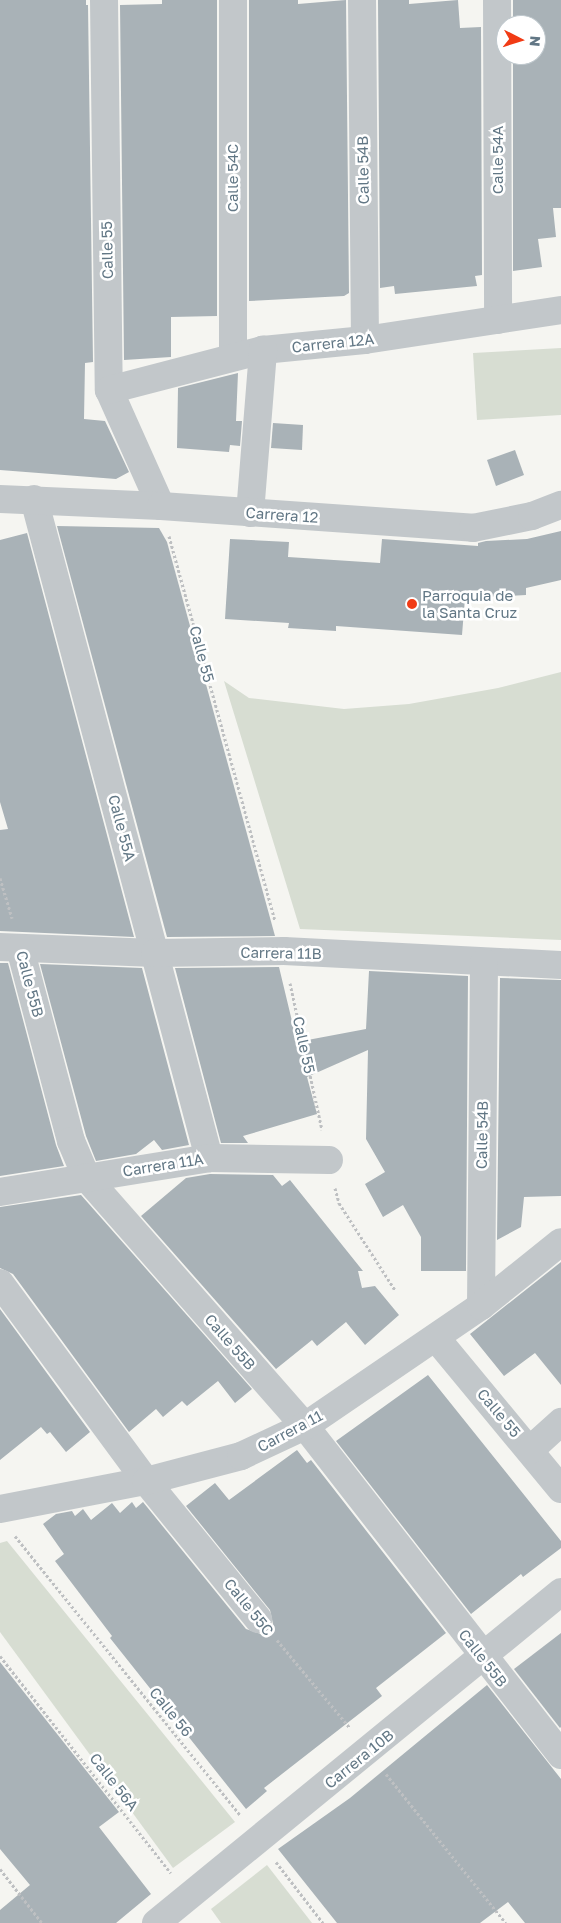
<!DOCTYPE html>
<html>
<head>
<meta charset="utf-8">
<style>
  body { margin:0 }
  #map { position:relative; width:561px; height:1923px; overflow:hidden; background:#f5f5f1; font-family:"Golos Text",sans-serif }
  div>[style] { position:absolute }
  .green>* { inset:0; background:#d7ddd2 }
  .building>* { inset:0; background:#a9b2b7 }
  .path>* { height:3px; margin-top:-1.5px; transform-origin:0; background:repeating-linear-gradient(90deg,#bec0c2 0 2.5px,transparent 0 5px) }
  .minor>* { height:28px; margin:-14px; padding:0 14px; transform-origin:14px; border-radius:14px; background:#c2c7ca }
  .tertiary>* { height:28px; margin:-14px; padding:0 14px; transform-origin:14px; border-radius:14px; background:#c2c7ca }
  .dots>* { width:14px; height:14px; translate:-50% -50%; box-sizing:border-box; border:2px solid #fff; border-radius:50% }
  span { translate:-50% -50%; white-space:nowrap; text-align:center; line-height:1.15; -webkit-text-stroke:5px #fff; paint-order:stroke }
  .street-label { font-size:15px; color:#627785 }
  .poi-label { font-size:15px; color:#627785 }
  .left { translate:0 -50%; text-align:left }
  .north { position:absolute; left:496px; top:15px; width:50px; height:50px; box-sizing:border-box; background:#fff; border:1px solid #c0c9ce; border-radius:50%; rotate:95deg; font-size:14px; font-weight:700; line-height:20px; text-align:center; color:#627785 }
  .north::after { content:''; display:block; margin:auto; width:18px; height:22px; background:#f13b15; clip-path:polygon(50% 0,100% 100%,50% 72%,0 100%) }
</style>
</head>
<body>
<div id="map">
  <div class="green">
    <i style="clip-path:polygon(561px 348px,561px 415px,477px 420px,473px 353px)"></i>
    <i style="clip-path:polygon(561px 672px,561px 940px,300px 929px,224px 681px,249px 698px,344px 709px,409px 704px,498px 688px)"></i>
    <i style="clip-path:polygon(7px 1541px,235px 1822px,173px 1868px,0 1632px,0 1543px)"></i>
    <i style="clip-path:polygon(267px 1865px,312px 1923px,221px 1923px,211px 1909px)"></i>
  </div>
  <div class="building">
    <i style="clip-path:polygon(0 0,86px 0,86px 5px,88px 5px,93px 362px,85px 363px,84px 419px,105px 421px,129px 472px,116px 479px,0 470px)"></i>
    <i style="clip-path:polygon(162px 0,217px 0,217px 316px,171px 317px,171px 357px,124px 360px,120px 5px,162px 4px)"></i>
    <i style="clip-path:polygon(249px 0,298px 0,298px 4px,346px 0,349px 293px,344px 296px,249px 301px)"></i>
    <i style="clip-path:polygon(378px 0,409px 0,409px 4px,458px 0,460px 28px,481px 27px,482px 275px,475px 276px,477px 286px,395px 294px,394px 286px,380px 288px)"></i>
    <i style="clip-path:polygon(513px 0,561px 0,561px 208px,553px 208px,556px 237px,538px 239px,542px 267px,513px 271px,513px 55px,536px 55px,536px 25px,513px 25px)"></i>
    <i style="clip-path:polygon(238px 373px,236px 421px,242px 421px,240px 446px,230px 445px,229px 452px,177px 448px,178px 388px)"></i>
    <i style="clip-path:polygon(273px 423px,303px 425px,302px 450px,271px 448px)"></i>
    <i style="clip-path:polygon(515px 450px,524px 475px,496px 486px,487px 460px)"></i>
    <i style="clip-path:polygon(57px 526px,159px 528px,167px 542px,275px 936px,167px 937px)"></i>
    <i style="clip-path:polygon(561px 531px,561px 580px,526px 588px,526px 595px,465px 598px,462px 635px,336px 626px,336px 631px,288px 628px,289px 623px,225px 619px,230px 539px,289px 542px,288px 557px,380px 563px,382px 539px,478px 546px,478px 543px,486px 541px,527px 539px)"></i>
    <i style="clip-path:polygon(27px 533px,134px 937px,0 931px,0 830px,8px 829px,0 802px,0 540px)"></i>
    <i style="clip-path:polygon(0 963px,8px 963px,56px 1145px,64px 1166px,0 1176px)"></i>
    <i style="clip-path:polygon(40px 964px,142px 968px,189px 1145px,162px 1150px,154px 1140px,136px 1154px,96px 1161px,86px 1136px)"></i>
    <i style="clip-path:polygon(279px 967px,297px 1042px,366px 1029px,369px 971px,468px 976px,466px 1271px,421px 1271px,421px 1237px,403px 1205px,383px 1217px,365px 1184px,385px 1172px,366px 1139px,368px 1050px,307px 1077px,317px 1114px,243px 1136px,248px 1143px,221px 1143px,175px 968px)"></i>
    <i style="clip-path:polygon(500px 978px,561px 980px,561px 1196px,524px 1197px,521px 1227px,497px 1240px)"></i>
    <i style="clip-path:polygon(210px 1174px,273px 1175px,282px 1186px,290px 1180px,363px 1271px,358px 1271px,362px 1288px,375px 1286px,399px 1315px,365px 1345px,346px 1322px,317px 1346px,312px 1340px,276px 1369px,141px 1216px,186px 1178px)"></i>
    <i style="clip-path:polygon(81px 1195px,252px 1389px,235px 1403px,218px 1381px,187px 1406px,182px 1401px,163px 1417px,156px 1409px,129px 1432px,13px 1274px,0 1268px,0 1207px)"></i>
    <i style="clip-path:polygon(561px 1262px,561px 1385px,535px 1353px,504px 1376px,470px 1334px)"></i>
    <i style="clip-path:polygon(0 1309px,90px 1432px,66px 1452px,50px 1432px,47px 1434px,41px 1427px,0 1460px)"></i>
    <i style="clip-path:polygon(428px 1375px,561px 1541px,561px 1548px,523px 1577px,521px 1574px,471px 1614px,336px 1441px)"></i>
    <i style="clip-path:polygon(297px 1450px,307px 1463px,311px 1460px,446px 1633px,376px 1688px,382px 1696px,264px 1788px,267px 1791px,246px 1809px,110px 1638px,112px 1636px,55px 1561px,64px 1554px,43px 1524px,56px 1514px,72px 1511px,75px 1516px,83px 1509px,91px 1520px,112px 1503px,120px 1513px,132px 1502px,136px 1508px,143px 1502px,246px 1629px,261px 1634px,273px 1624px,270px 1610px,186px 1506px,215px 1483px,229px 1500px)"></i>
    <i style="clip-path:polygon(561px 1633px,561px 1727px,560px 1728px,514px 1669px)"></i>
    <i style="clip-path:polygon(0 1662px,119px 1812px,99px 1827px,151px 1894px,116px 1923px,0 1923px,0 1910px,30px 1885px,0 1849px)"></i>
    <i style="clip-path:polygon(487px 1685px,561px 1779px,561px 1923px,525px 1923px,508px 1902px,480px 1923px,337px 1923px,278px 1849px,350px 1798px)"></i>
  </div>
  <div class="path">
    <i style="left:169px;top:536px;width:399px;rotate:74.6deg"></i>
    <i style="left:0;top:878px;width:42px;rotate:73.3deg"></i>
    <i style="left:290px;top:983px;width:150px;rotate:77.7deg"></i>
    <i style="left:335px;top:1188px;width:16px;rotate:75deg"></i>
    <i style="left:339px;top:1203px;width:103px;rotate:57.2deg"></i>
    <i style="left:15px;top:1536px;width:358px;rotate:51.1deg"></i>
    <i style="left:277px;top:1640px;width:114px;rotate:50.3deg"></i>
    <i style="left:0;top:1656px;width:276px;rotate:51.8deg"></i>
    <i style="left:386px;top:1774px;width:191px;rotate:51.2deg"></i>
    <i style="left:276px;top:1862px;width:77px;rotate:52.4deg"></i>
    <i style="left:0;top:1869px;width:68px;rotate:52.1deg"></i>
  </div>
  <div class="minor">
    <i style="left:104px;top:0;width:390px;rotate:89.3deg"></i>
    <i style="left:109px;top:390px;width:127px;rotate:65.9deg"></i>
    <i style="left:233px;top:0;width:357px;rotate:90deg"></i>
    <i style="left:362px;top:0;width:340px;rotate:89.5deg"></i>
    <i style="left:497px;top:0;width:320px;rotate:89.8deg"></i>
    <i style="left:109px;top:390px;width:159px;rotate:-14.6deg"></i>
    <i style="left:263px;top:350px;width:102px;rotate:-5.6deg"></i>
    <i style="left:365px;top:340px;width:198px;rotate:-8.7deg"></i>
    <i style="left:34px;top:499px;width:682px;rotate:75.13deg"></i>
    <i style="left:250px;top:513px;width:164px;rotate:-85.4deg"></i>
    <i style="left:0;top:947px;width:155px;rotate:2.2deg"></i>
    <i style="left:155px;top:953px;width:129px;rotate:-0.9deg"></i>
    <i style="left:284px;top:951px;width:277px;rotate:2.9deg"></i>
    <i style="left:20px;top:948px;width:200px;rotate:75.2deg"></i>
    <i style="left:71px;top:1141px;width:39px;rotate:67deg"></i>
    <i style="left:86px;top:1177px;width:332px;rotate:48.7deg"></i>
    <i style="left:305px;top:1426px;width:417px;rotate:52.1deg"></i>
    <i style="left:0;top:1192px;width:212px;rotate:-9.2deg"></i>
    <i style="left:209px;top:1158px;width:120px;rotate:1deg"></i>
    <i style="left:0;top:1283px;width:246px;rotate:53.6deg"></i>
    <i style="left:146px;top:1481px;width:178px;rotate:50.9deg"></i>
    <i style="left:481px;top:1306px;width:343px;rotate:-89.5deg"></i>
    <i style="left:436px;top:1338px;width:196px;rotate:50.4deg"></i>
    <i style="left:530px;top:1450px;width:42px;rotate:-42.1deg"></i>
    <i style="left:156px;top:1923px;width:523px;rotate:-39.26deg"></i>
  </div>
  <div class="tertiary">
    <i style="left:0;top:499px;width:161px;rotate:2.5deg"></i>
    <i style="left:161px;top:506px;width:313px;rotate:4deg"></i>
    <i style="left:473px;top:528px;width:60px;rotate:-11.5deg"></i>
    <i style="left:532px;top:516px;width:31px;rotate:-21deg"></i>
    <i style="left:0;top:1509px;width:149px;rotate:-10.9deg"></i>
    <i style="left:146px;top:1481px;width:98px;rotate:-14.7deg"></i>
    <i style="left:241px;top:1456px;width:71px;rotate:-25.1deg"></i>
    <i style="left:305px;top:1426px;width:213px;rotate:-34.3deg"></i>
    <i style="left:481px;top:1306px;width:102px;rotate:-38.7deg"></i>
  </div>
  <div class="dots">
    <i style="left:412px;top:604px;background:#f13b15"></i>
  </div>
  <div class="street-label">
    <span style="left:498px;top:160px;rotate:-90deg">Calle 54A</span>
    <span style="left:363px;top:170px;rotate:-91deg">Calle 54B</span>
    <span style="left:233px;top:178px;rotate:-90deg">Calle 54C</span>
    <span style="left:107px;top:250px;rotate:-91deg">Calle 55</span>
    <span style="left:333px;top:343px;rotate:-6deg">Carrera 12A</span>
    <span style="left:282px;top:515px;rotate:4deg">Carrera 12</span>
    <span style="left:202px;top:654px;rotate:75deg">Calle 55</span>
    <span style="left:122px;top:828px;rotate:75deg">Calle 55A</span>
    <span style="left:281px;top:953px;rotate:1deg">Carrera 11B</span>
    <span style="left:30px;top:984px;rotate:75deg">Calle 55B</span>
    <span style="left:304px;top:1045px;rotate:78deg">Calle 55</span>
    <span style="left:482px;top:1135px;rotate:-89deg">Calle 54B</span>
    <span style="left:163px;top:1165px;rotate:-9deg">Carrera 11A</span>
    <span style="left:230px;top:1342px;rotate:49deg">Calle 55B</span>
    <span style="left:499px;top:1413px;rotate:50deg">Calle 55</span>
    <span style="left:290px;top:1431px;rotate:-28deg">Carrera 11</span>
    <span style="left:249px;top:1607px;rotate:51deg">Calle 55C</span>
    <span style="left:483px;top:1658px;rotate:52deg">Calle 55B</span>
    <span style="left:171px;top:1712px;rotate:51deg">Calle 56</span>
    <span style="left:359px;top:1759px;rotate:-39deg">Carrera 10B</span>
    <span style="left:114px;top:1782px;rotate:52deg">Calle 56A</span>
  </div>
  <div class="poi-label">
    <span class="left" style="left:422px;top:604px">Parroquia de<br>la Santa Cruz</span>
  </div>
  <div class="north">N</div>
</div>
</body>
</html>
